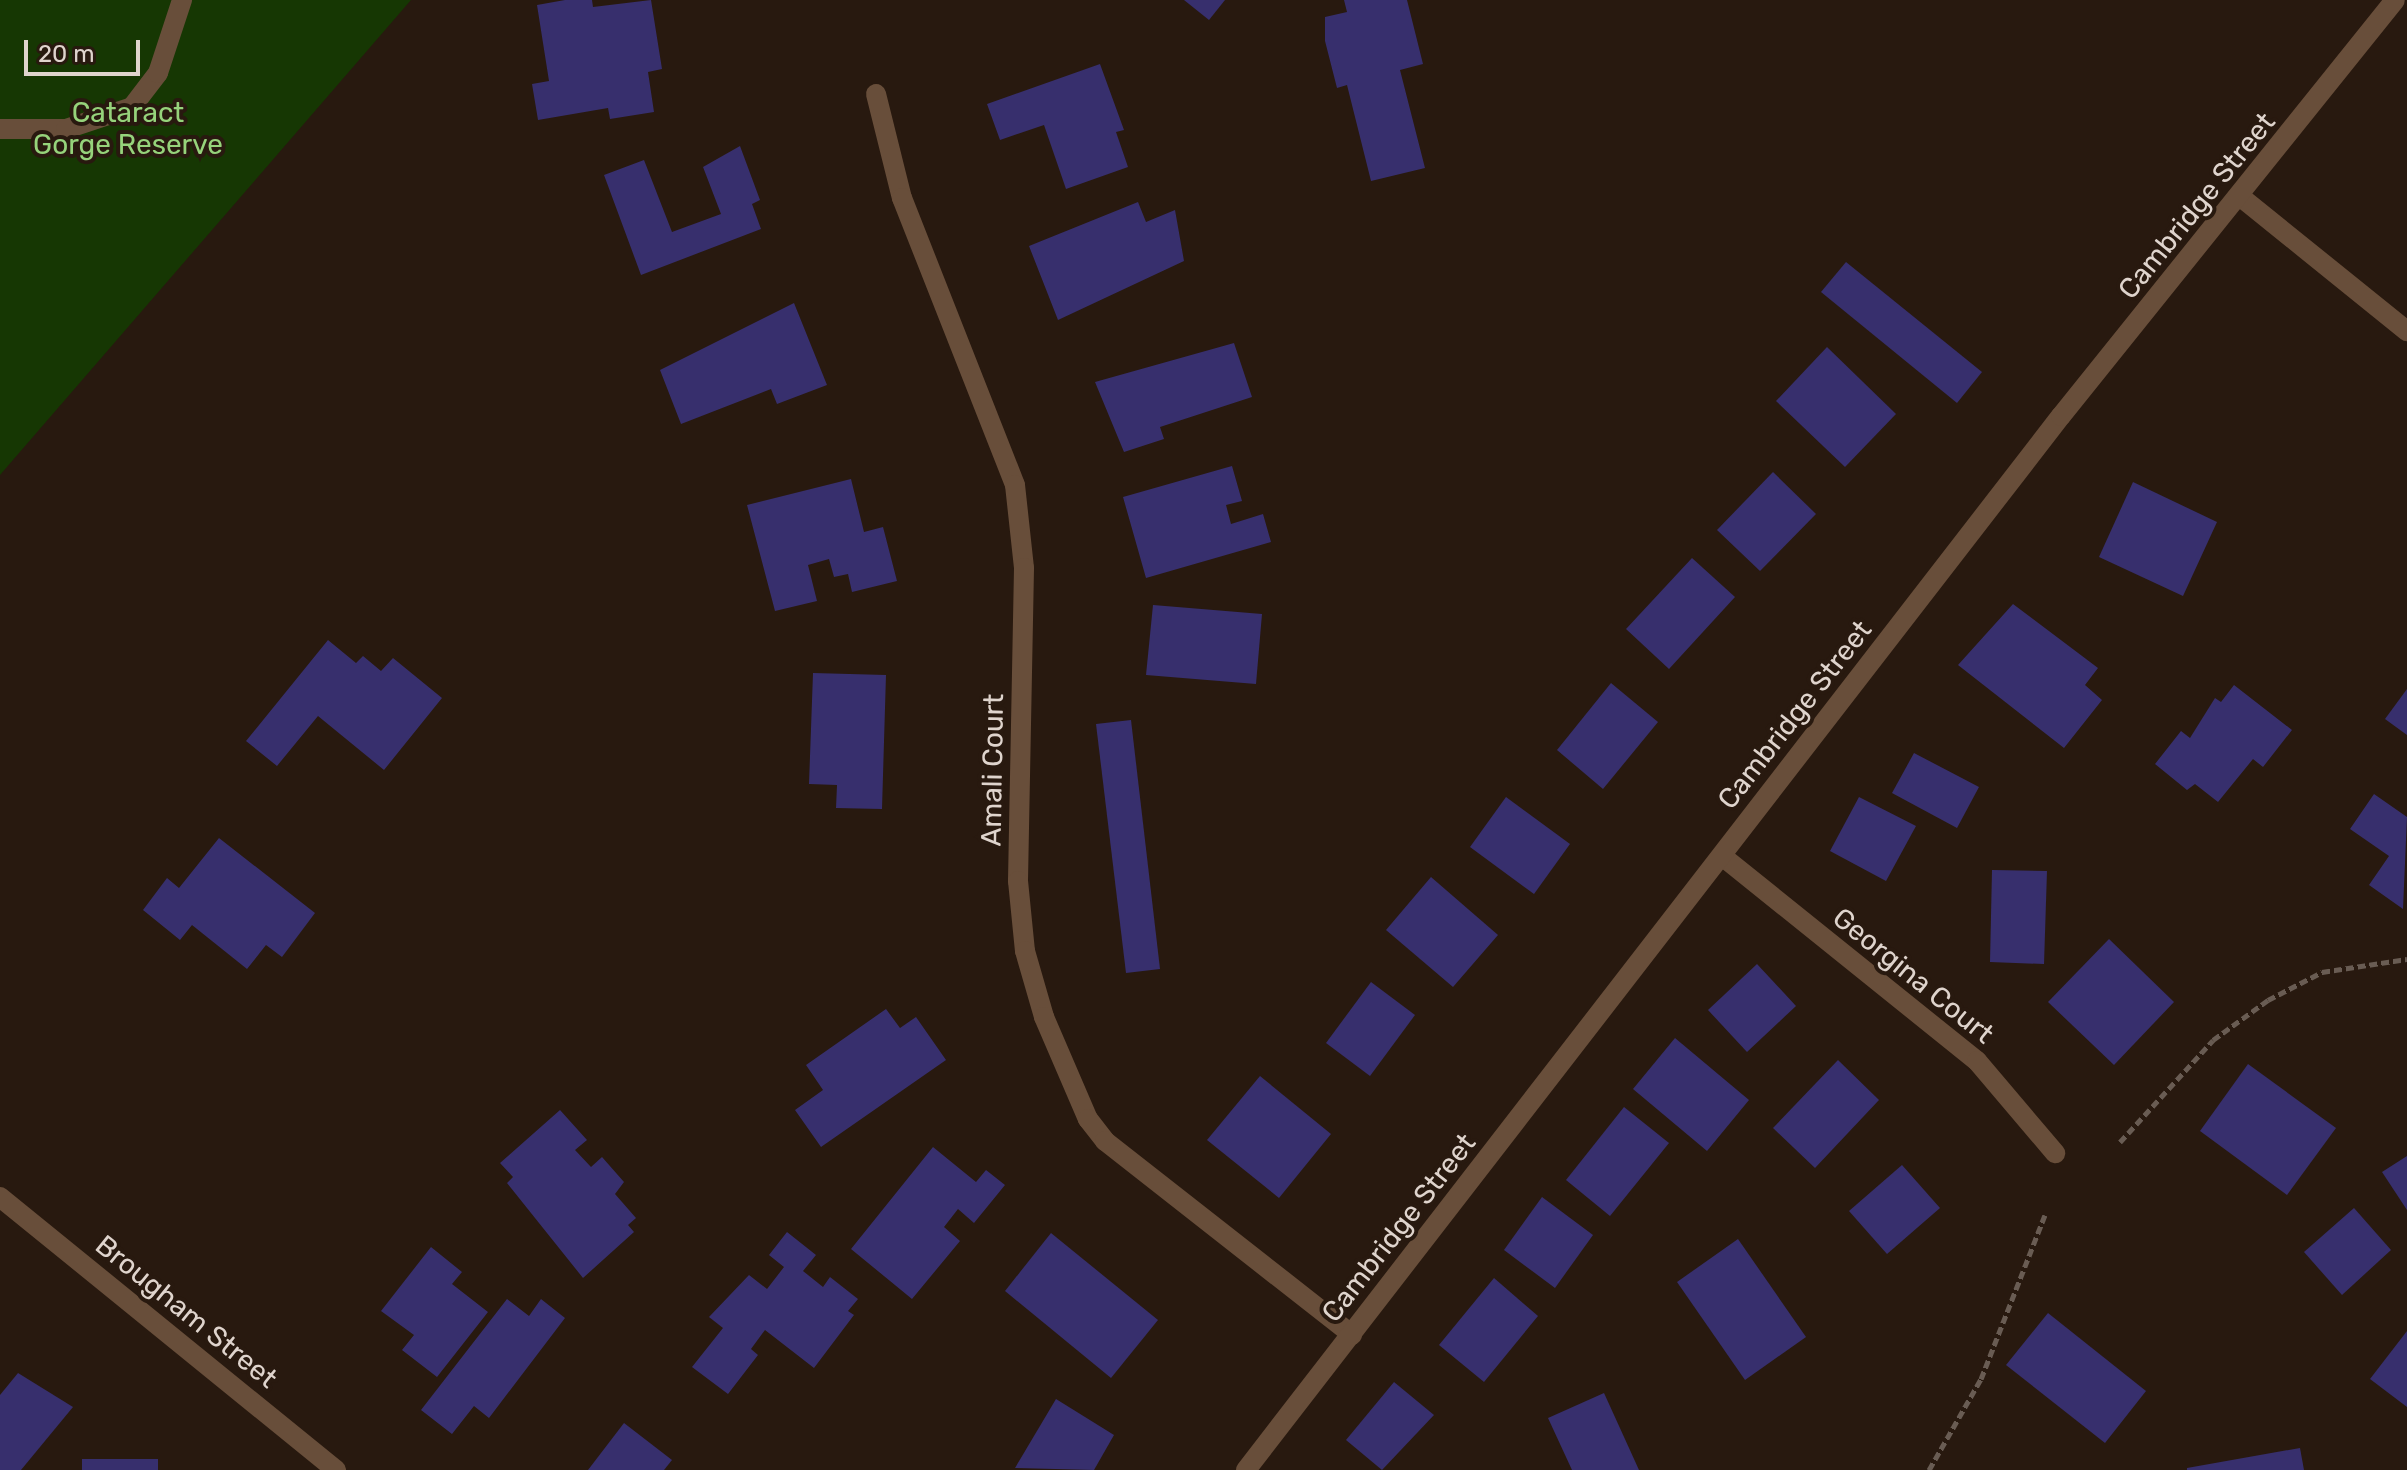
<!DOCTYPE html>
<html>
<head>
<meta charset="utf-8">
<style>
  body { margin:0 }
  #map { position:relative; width:2407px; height:1470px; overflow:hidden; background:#28190f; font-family:Rubik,sans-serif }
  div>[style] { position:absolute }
  .green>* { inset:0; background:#163703 }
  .building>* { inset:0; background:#372f6d }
  .path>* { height:5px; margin-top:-2.5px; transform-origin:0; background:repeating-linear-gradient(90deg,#695c53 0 8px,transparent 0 12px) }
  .minor>* { height:20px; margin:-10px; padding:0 10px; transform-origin:10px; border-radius:10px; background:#684e3a }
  span { translate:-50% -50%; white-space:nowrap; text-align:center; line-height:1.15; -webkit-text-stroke:8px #28190f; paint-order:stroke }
  .park-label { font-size:28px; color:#96d37b }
  .street-label { font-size:28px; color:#dfd4cd }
  .scale { position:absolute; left:24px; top:40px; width:116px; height:36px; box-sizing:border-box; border:4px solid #dfd4cd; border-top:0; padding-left:10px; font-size:24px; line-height:28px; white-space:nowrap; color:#dfd4cd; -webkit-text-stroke:6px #28190f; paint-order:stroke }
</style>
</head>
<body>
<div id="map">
  <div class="green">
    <i style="clip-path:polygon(0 0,411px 0,0 475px)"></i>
  </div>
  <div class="building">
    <i style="clip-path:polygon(565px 0,592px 0,593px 7px,651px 0,662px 69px,648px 72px,654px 112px,610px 119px,608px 108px,538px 120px,532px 84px,549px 81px,537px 5px)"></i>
    <i style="clip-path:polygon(1184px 0,1225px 0,1209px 20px)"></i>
    <i style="clip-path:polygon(1344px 0,1407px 0,1423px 64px,1400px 70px,1425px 168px,1371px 181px,1347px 85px,1337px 88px,1325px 41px,1325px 17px,1347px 12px)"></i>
    <i style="clip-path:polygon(1100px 64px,1124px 130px,1116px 132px,1128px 167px,1066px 189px,1044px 125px,1000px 140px,987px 104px)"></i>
    <i style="clip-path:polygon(740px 146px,760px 200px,752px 204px,761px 229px,641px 275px,604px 175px,644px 160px,672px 232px,721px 214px,703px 167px)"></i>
    <i style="clip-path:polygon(1138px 202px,1146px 222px,1175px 210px,1184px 261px,1058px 320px,1029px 246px)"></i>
    <i style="clip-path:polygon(1846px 262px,1982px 372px,1957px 403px,1821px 292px)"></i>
    <i style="clip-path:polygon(794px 303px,827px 385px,777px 404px,771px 389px,681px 424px,660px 370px)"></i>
    <i style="clip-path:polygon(1234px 343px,1252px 397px,1160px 427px,1164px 439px,1124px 452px,1095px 382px)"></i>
    <i style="clip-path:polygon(1827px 347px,1896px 414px,1845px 467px,1776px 401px)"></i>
    <i style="clip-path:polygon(1232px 466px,1242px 501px,1226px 505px,1231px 524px,1263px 514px,1271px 542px,1146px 578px,1123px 497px)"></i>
    <i style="clip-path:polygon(1773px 472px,1816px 514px,1760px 571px,1717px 530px)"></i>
    <i style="clip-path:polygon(851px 479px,864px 532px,883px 527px,897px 581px,852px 592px,848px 574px,834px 577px,829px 559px,808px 565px,817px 601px,775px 611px,747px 505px)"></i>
    <i style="clip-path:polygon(2133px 482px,2217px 522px,2183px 596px,2099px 557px)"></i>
    <i style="clip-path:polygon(1692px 558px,1735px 597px,1669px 669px,1626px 629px)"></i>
    <i style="clip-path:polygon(2013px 604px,2098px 668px,2085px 685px,2102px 700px,2064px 748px,1958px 665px)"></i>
    <i style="clip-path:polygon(1153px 605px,1262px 614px,1256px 684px,1146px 675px)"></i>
    <i style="clip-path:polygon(328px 640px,356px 663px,363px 656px,381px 671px,393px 658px,442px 698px,384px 770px,318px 716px,277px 766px,246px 741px)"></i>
    <i style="clip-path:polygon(813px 673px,886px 675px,882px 809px,836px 808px,837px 785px,809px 784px)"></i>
    <i style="clip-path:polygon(1611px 683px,1658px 722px,1603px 789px,1557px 750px)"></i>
    <i style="clip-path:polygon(2234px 685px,2292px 730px,2263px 767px,2253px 759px,2218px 802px,2195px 784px,2187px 790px,2155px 764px,2181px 731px,2190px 738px,2215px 698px,2221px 702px)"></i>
    <i style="clip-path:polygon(2407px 689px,2407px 735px,2385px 719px)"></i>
    <i style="clip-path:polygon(1131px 720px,1160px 969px,1126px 973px,1096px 724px)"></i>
    <i style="clip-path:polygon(1914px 753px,1979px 787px,1957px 828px,1892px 793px)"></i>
    <i style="clip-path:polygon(2374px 794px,2407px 817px,2403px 909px,2369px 885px,2389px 856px,2350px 829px)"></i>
    <i style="clip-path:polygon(1506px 797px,1570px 844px,1534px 894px,1470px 847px)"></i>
    <i style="clip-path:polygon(1859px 797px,1916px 826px,1886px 881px,1830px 851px)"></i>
    <i style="clip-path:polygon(219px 838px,315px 913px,282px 957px,266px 945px,247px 969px,192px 925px,180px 940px,143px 910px,167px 878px,179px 888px)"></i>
    <i style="clip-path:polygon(1992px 870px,2047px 871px,2044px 964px,1990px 962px)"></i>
    <i style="clip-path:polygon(1431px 877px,1498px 935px,1453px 987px,1386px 930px)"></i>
    <i style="clip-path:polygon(2109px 939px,2174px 1002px,2114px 1065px,2048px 1002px)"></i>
    <i style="clip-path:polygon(1757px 964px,1796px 1006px,1747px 1052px,1708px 1010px)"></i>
    <i style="clip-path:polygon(1371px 982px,1415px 1015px,1370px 1076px,1326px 1043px)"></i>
    <i style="clip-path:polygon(886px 1009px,900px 1028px,916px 1017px,946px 1060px,821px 1147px,795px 1110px,823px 1090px,806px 1065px)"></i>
    <i style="clip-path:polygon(1675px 1038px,1749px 1100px,1707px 1151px,1633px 1089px)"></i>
    <i style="clip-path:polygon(1838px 1060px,1879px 1100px,1815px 1168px,1773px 1128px)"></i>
    <i style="clip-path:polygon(2248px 1064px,2336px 1128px,2287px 1195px,2200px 1131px)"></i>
    <i style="clip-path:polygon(1260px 1076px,1331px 1134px,1279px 1198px,1207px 1140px)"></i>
    <i style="clip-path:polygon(1624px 1107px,1669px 1143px,1610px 1216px,1566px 1180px)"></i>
    <i style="clip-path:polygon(560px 1110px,587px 1140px,575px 1150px,591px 1167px,602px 1157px,624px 1182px,615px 1194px,636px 1218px,628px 1225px,634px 1232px,583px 1278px,507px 1183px,513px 1177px,500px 1163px)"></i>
    <i style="clip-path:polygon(933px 1147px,976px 1182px,986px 1170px,1005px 1185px,974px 1223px,958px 1209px,944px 1227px,960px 1241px,912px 1299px,851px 1249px)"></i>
    <i style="clip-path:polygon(2407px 1156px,2407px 1210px,2382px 1172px)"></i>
    <i style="clip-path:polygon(1902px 1165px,1940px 1208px,1887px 1254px,1849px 1211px)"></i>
    <i style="clip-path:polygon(1542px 1197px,1593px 1235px,1555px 1288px,1504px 1250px)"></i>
    <i style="clip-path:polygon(2354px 1208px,2391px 1250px,2342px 1295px,2304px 1252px)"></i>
    <i style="clip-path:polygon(787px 1232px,816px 1255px,803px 1271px,823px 1287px,830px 1277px,858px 1299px,848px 1311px,854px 1315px,814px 1368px,765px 1330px,751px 1349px,758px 1355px,728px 1394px,692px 1367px,723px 1328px,709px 1317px,749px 1275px,767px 1289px,784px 1267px,769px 1255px)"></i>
    <i style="clip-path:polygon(1051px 1233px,1158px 1320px,1111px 1378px,1005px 1291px)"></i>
    <i style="clip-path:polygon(1738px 1239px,1806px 1337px,1745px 1380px,1677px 1282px)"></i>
    <i style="clip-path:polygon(431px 1247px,462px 1272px,452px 1284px,488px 1312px,437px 1377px,402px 1350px,414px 1335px,381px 1311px)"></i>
    <i style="clip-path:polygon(1494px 1278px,1538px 1316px,1484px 1382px,1439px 1345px)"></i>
    <i style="clip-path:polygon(507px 1299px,529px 1316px,541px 1299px,565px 1318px,489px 1418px,474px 1406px,452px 1434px,421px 1410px)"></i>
    <i style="clip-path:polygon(2048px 1313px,2146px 1391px,2105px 1443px,2006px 1365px)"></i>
    <i style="clip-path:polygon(2407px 1331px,2407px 1407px,2370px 1379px)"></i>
    <i style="clip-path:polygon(18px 1373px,73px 1407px,21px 1470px,0 1470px,0 1395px)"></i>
    <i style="clip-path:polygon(1394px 1382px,1434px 1415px,1382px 1470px,1346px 1440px)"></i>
    <i style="clip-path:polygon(1604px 1393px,1639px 1470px,1572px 1470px,1548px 1418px)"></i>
    <i style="clip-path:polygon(1056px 1399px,1114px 1435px,1094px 1470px,1015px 1468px)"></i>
    <i style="clip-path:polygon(624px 1423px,672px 1460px,664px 1470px,588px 1470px)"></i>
    <i style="clip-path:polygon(2300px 1448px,2304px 1470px,2187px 1470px,2187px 1468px)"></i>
    <i style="clip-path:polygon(82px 1459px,158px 1459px,158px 1470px,82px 1470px)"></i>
  </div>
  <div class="path">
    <i style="left:2120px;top:1142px;width:138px;rotate:-47.6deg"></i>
    <i style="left:2213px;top:1040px;width:68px;rotate:-36deg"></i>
    <i style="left:2268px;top:1000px;width:61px;rotate:-27.4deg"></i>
    <i style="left:2322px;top:972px;width:86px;rotate:-8.7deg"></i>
    <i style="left:1929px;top:1470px;width:105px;rotate:-60.3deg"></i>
    <i style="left:1981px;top:1379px;width:176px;rotate:-68.7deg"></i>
  </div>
  <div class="minor">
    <i style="left:876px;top:94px;width:107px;rotate:76deg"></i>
    <i style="left:902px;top:198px;width:308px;rotate:68.5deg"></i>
    <i style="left:1015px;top:485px;width:83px;rotate:83.8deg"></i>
    <i style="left:1024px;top:568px;width:313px;rotate:91.1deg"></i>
    <i style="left:1018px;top:881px;width:70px;rotate:84.3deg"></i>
    <i style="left:1025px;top:951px;width:69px;rotate:73.9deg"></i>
    <i style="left:1044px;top:1017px;width:111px;rotate:66.7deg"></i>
    <i style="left:1088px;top:1119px;width:28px;rotate:52deg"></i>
    <i style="left:1105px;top:1141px;width:314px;rotate:38.1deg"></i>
    <i style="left:0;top:129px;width:66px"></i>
    <i style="left:66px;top:129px;width:70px;rotate:-18.4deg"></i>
    <i style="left:132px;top:107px;width:43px;rotate:-52.6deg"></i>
    <i style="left:158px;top:73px;width:77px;rotate:-71.8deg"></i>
    <i style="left:2242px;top:198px;width:212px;rotate:38.9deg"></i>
    <i style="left:1722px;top:856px;width:327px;rotate:38.8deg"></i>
    <i style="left:1977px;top:1061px;width:121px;rotate:49.7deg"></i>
    <i style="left:0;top:1197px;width:433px;rotate:39.1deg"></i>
    <i style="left:1246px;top:1470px;width:1332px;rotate:-52.29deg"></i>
    <i style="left:2061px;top:416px;width:533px;rotate:-51.24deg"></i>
  </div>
  <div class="park-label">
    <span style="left:128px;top:129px">Cataract<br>Gorge Reserve</span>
  </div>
  <div class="street-label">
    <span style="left:2197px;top:206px;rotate:-51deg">Cambridge Street</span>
    <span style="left:1795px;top:715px;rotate:-52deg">Cambridge Street</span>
    <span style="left:993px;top:770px;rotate:-89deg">Amali Court</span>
    <span style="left:1913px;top:976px;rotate:39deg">Georgina Court</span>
    <span style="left:1399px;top:1228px;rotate:-52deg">Cambridge Street</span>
    <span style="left:186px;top:1312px;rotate:39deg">Brougham Street</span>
  </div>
  <div class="scale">20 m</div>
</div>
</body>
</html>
